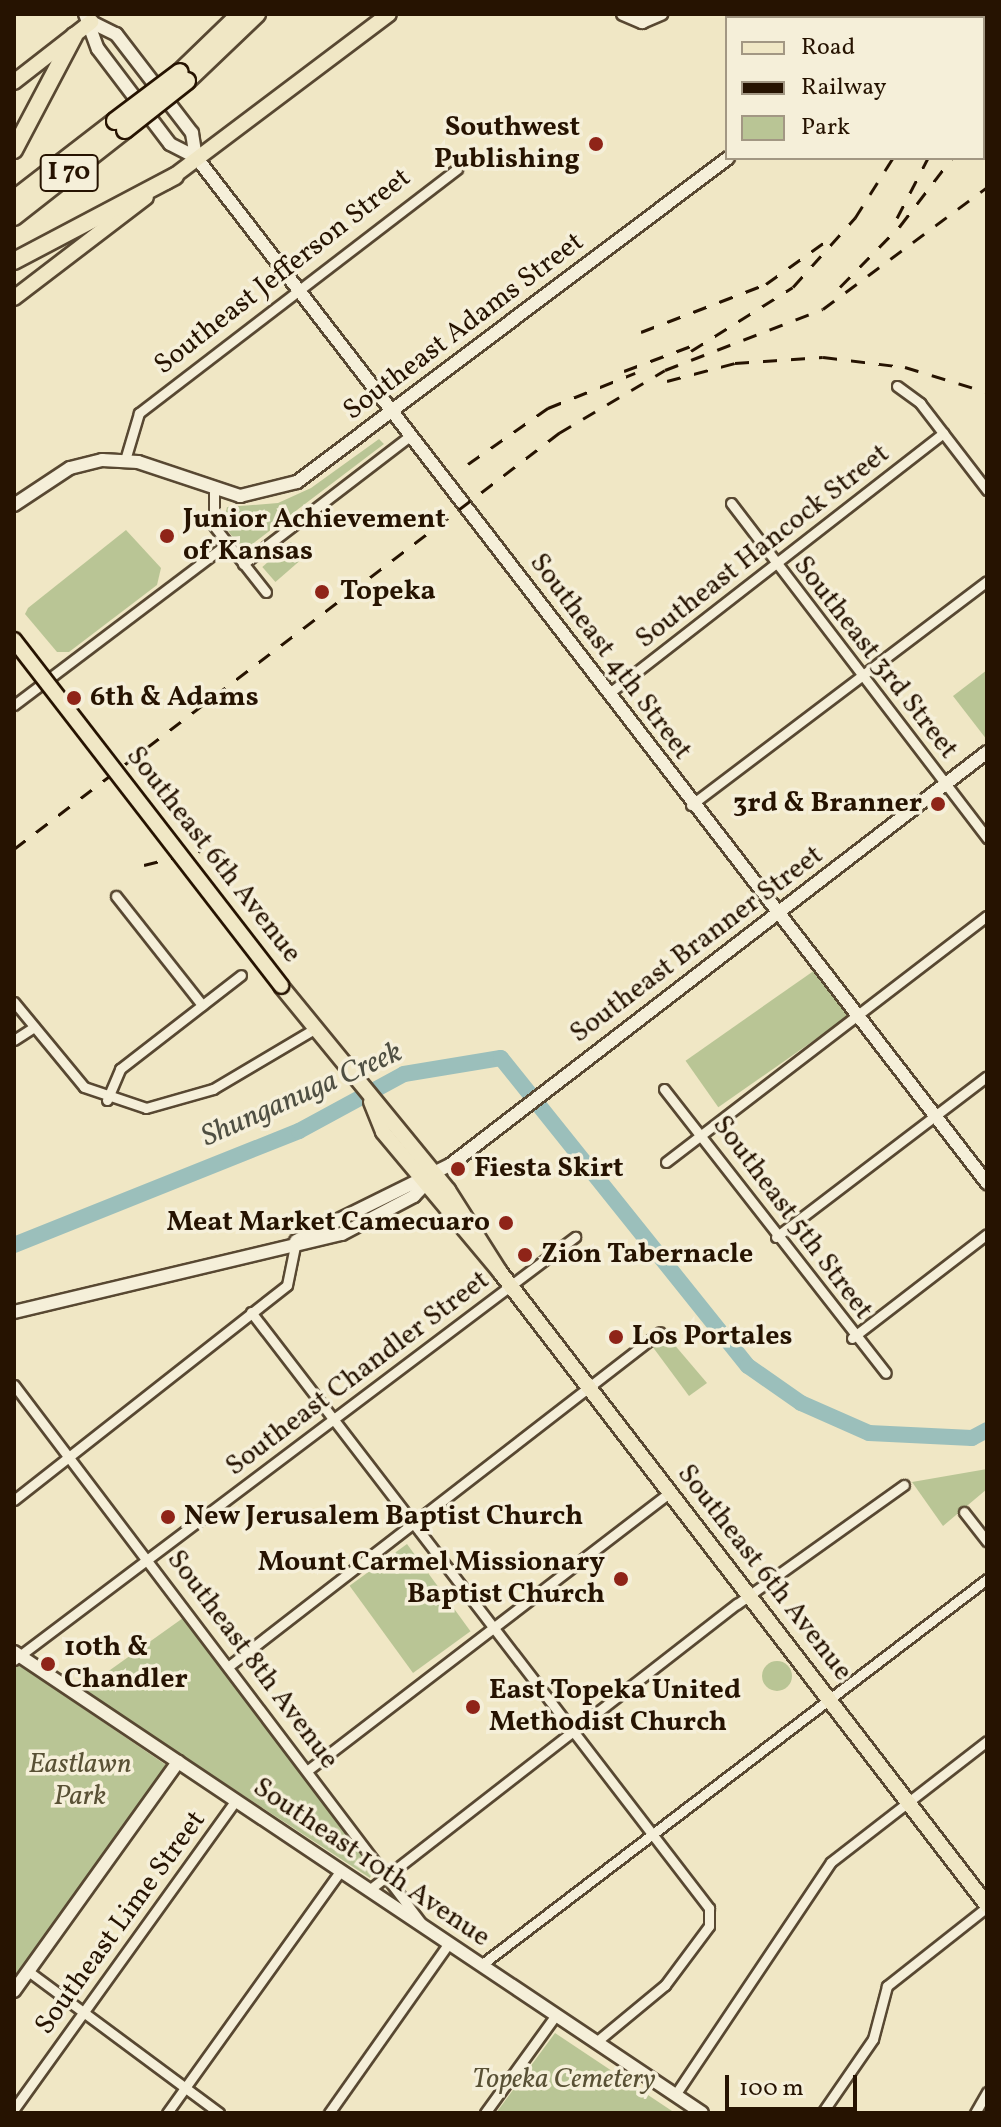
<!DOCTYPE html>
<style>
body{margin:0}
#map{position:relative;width:1001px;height:2127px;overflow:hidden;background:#f0e7c5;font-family:Vollkorn,serif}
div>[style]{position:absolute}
.green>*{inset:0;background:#b9c595;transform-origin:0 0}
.round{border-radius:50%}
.river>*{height:16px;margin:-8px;padding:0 8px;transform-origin:8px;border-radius:8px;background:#9bbfbb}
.roads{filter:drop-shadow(2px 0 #584832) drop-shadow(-2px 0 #584832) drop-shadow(0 2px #584832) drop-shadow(0 -2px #584832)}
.street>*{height:9px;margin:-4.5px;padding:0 4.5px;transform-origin:4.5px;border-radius:4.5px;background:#f5efd9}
.secondary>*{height:12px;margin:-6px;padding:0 6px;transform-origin:6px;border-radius:6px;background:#f5efd9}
.primary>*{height:14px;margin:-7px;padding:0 7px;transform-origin:7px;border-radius:7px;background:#f0e7c5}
.highway>*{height:16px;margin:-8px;padding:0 8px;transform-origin:8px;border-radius:8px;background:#f0e7c5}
.rail>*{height:3px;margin-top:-1.5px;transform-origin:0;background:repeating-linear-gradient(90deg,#261301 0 14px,transparent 0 28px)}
.bridges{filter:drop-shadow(2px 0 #261301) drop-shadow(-2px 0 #261301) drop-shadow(0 2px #261301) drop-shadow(0 -2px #261301)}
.primary-bridge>*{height:14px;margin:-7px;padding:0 7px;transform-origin:7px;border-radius:7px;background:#f0e7c5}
.highway-bridge>*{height:16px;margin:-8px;padding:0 8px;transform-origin:8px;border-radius:8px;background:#f0e7c5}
.dots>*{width:22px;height:22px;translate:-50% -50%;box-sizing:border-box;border:4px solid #f5efd9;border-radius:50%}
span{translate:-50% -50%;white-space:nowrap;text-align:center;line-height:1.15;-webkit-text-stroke:7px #f5efd9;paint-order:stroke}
.shield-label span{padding:2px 6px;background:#f5efd9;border:2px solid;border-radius:6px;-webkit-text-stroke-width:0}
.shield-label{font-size:26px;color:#261301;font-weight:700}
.poi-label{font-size:28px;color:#261301;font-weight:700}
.right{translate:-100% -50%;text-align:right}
.left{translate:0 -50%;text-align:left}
.street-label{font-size:28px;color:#261301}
.park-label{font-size:28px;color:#595135;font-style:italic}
.water-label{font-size:30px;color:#4f4f42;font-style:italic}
.frame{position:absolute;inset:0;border:16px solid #261301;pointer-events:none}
.legend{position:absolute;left:725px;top:16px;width:260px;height:144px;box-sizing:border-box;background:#f5efd9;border:2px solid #a29783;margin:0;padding:10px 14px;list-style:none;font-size:24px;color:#261301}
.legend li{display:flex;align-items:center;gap:16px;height:40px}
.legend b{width:40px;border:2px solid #a29783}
.scale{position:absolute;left:725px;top:2075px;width:132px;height:36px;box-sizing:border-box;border:4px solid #261301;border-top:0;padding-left:10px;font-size:24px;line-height:28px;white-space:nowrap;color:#261301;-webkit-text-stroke:6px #f5efd9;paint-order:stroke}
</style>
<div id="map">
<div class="green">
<div style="clip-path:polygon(379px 439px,384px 444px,243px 551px,223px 524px,227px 507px,278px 503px,311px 488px)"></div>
<div style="clip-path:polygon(126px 530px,161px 568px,157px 585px,69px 652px,57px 652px,25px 614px,28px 608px)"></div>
<div style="left:291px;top:542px;width:20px;height:38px;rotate:49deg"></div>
<div style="clip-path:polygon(987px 670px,987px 740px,953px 696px)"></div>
<div style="left:815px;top:970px;width:57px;height:158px;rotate:55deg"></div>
<div style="clip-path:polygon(667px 1336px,707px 1383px,689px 1396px,652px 1346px)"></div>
<div style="clip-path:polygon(987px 1469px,987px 1489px,943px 1526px,912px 1482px)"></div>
<div style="left:407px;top:1544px;width:108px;height:71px;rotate:54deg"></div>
<div style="clip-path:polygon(183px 1618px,374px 1867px,370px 1878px,82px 1690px)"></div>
<div class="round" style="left:762px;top:1661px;width:30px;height:30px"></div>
<div style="clip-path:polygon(18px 1664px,169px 1767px,14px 1981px,14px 1667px)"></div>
<div style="clip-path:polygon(555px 2033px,675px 2113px,496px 2113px)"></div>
</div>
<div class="river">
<div style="left:14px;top:1245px;width:307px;rotate:-21.8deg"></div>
<div style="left:299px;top:1131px;width:119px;rotate:-28.5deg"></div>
<div style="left:404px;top:1074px;width:98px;rotate:-9.4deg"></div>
<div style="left:501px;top:1058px;width:395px;rotate:51.3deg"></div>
<div style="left:748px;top:1366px;width:65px;rotate:34.9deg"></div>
<div style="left:801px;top:1403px;width:74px;rotate:23.8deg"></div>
<div style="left:869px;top:1433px;width:103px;rotate:2.8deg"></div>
<div style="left:972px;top:1438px;width:17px;rotate:-28deg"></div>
</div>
<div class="roads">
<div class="street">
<div style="left:897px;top:386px;width:29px;rotate:36deg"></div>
<div style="left:920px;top:403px;width:110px;rotate:52.4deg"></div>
<div style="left:125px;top:460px;width:49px;rotate:-73.4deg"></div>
<div style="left:139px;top:413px;width:401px;rotate:-37.5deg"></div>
<div style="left:214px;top:492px;width:34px;rotate:90deg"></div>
<div style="left:214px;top:526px;width:84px;rotate:51.8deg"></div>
<div style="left:731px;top:503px;width:422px;rotate:52.6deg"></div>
<div style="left:243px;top:564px;width:210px;rotate:-37.5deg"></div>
<div style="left:608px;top:694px;width:425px;rotate:-37.9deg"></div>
<div style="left:14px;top:705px;width:267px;rotate:-37.1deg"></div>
<div style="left:691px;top:805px;width:371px;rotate:-37.1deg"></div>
<div style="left:116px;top:896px;width:139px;rotate:51.7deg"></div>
<div style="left:14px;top:1002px;width:110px;rotate:50.5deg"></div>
<div style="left:84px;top:1087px;width:65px;rotate:18.7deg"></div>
<div style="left:146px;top:1108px;width:70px;rotate:-15.8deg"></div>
<div style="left:213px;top:1089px;width:117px;rotate:-30.7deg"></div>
<div style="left:14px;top:1040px;width:24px;rotate:-33deg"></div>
<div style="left:664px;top:1089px;width:360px;rotate:52deg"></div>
<div style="left:107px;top:1100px;width:34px;rotate:-67deg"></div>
<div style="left:120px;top:1069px;width:153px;rotate:-37.8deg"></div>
<div style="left:666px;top:1162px;width:404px;rotate:-37.5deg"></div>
<div style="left:776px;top:1237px;width:265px;rotate:-37.3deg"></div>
<div style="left:251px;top:1312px;width:752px;rotate:52.46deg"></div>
<div style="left:709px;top:1908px;width:18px;rotate:90deg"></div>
<div style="left:709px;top:1926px;width:74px;rotate:126.7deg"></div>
<div style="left:665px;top:1985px;width:89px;rotate:140.4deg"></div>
<div style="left:852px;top:1338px;width:170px;rotate:-37.6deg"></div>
<div style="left:14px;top:1385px;width:676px;rotate:52.88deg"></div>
<div style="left:14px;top:1500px;width:347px;rotate:-38.2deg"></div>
<div style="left:287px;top:1285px;width:45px;rotate:-78.4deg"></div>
<div style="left:964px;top:1512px;width:37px;rotate:52deg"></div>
<div style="left:14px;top:1660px;width:703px;rotate:-37.02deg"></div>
<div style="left:229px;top:1666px;width:545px;rotate:-37.77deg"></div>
<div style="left:308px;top:1770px;width:456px;rotate:-37.5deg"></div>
<div style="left:369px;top:1890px;width:466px;rotate:-37.9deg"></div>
<div style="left:737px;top:1604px;width:205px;rotate:-35.5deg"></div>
<div style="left:481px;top:1965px;width:636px;rotate:-37.34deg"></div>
<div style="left:28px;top:1971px;width:238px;rotate:36.6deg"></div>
<div style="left:675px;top:2095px;width:280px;rotate:-56.2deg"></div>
<div style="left:831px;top:1862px;width:197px;rotate:-37.8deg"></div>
<div style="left:14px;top:2109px;width:379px;rotate:-54.3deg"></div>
<div style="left:167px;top:2113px;width:297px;rotate:-54.4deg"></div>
<div style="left:329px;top:2113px;width:208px;rotate:-54.8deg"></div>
<div style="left:485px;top:2113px;width:121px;rotate:-54.1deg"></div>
<div style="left:822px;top:2113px;width:90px;rotate:-55.4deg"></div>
<div style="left:873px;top:2039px;width:55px;rotate:-75.2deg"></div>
<div style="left:887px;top:1986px;width:127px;rotate:-38.3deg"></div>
<div style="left:975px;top:2113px;width:24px;rotate:-60deg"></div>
</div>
<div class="secondary">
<div style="left:85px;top:14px;width:37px;rotate:70deg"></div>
<div style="left:98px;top:49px;width:119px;rotate:52.8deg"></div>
<div style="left:170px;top:144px;width:29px;rotate:27deg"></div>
<div style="left:196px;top:157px;width:1296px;rotate:52.37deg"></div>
<div style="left:623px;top:14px;width:21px;rotate:23deg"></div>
<div style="left:642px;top:22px;width:21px;rotate:-23deg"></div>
<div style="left:887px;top:14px;width:5px;rotate:53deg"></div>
<div style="left:905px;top:18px;width:5px;rotate:-53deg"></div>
<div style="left:91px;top:22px;width:28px;rotate:26deg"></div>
<div style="left:116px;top:34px;width:125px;rotate:52.5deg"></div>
<div style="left:192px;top:133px;width:24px;rotate:81deg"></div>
<div style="left:14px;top:505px;width:67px;rotate:-33.5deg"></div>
<div style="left:70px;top:468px;width:33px;rotate:-14deg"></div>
<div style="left:102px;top:460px;width:36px;rotate:3deg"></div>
<div style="left:138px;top:462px;width:108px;rotate:18.4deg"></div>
<div style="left:240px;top:496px;width:59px;rotate:-13.8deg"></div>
<div style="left:297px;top:482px;width:539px;rotate:-36.93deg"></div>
<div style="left:296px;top:1241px;width:172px;rotate:-26.3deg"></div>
<div style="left:450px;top:1165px;width:677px;rotate:-37.56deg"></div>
<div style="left:14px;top:1312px;width:337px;rotate:-13.4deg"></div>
<div style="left:342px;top:1234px;width:81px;rotate:-27.8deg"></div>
<div style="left:414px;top:1196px;width:23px;rotate:-47deg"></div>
<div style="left:14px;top:1652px;width:828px;rotate:33.82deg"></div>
<div style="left:14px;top:1991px;width:282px;rotate:-54.4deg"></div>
</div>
<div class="primary">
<div style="left:14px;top:82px;width:98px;rotate:-37.9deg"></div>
<div style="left:166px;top:182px;width:279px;rotate:-37deg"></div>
<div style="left:14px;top:298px;width:166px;rotate:-37.4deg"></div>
<div style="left:281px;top:986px;width:264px;rotate:50.7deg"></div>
<div style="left:448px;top:1190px;width:97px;rotate:57.6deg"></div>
<div style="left:371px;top:1102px;width:32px;rotate:68deg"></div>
<div style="left:383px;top:1132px;width:182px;rotate:50.1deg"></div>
<div style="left:500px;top:1272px;width:799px;rotate:52.43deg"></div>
</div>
<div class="highway">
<div style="left:180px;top:72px;width:83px;rotate:-44deg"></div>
<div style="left:187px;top:81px;width:97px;rotate:-43.7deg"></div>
<div style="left:14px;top:150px;width:129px;rotate:-62.2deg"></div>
<div style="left:14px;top:199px;width:128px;rotate:-37.7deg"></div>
<div style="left:14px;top:217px;width:141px;rotate:-38.1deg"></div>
<div style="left:14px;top:261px;width:182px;rotate:-27.8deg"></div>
</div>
</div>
<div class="rail">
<div style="left:904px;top:14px;width:4px;rotate:63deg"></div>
<div style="left:949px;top:18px;width:4px;rotate:-63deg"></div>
<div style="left:968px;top:18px;width:5px;rotate:-53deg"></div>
<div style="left:983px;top:126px;width:6px;rotate:-51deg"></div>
<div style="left:897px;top:218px;width:68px;rotate:-62.7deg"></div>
<div style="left:840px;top:287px;width:86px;rotate:-45.5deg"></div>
<div style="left:900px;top:226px;width:86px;rotate:-52.6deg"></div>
<div style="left:641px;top:332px;width:134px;rotate:-21deg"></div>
<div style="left:766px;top:284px;width:74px;rotate:-35.6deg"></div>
<div style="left:691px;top:351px;width:120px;rotate:-32.1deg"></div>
<div style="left:793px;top:287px;width:93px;rotate:-48.1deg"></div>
<div style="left:855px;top:218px;width:71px;rotate:-57.7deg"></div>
<div style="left:624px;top:371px;width:80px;rotate:-20.5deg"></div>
<div style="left:667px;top:381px;width:70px;rotate:-14.8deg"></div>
<div style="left:735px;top:363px;width:88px;rotate:-3.9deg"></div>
<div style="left:823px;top:357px;width:83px;rotate:7deg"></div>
<div style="left:905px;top:367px;width:86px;rotate:17deg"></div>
<div style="left:468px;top:464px;width:98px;rotate:-35deg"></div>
<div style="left:548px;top:408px;width:94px;rotate:-21.9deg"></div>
<div style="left:14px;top:849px;width:686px;rotate:-37.35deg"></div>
<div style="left:559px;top:433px;width:123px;rotate:-30.7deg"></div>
<div style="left:665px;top:370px;width:169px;rotate:-21.1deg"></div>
<div style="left:823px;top:309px;width:204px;rotate:-36.6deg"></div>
<div style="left:144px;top:865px;width:58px;rotate:-14deg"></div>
</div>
<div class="bridges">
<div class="primary-bridge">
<div style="left:14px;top:640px;width:437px;rotate:52.3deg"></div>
</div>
<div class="highway-bridge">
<div style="left:115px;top:121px;width:81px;rotate:-37deg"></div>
<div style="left:125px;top:130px;width:79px;rotate:-38.3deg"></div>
</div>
</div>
<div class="dots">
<div style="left:596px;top:144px;background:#8f2418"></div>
<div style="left:167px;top:536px;background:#8f2418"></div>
<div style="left:322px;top:592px;background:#8f2418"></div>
<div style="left:74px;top:698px;background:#8f2418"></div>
<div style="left:938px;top:804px;background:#8f2418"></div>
<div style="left:458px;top:1169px;background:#8f2418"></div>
<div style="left:506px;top:1223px;background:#8f2418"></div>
<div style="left:525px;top:1255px;background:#8f2418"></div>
<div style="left:616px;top:1337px;background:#8f2418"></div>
<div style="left:168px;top:1517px;background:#8f2418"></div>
<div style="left:621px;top:1579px;background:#8f2418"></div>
<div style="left:48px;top:1664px;background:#8f2418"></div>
<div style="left:473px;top:1707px;background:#8f2418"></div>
</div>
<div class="shield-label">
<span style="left:69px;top:173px">I 70</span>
</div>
<div class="poi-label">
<span class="right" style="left:580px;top:144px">Southwest<br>Publishing</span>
<span class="left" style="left:183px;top:536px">Junior Achievement<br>of Kansas</span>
<span class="left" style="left:340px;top:592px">Topeka</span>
<span class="left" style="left:90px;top:698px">6th &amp; Adams</span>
<span class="right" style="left:922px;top:804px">3rd &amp; Branner</span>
<span class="left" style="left:474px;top:1169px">Fiesta Skirt</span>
<span class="right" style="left:490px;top:1223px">Meat Market Camecuaro</span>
<span class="left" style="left:541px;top:1255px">Zion Tabernacle</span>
<span class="left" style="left:632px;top:1337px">Los Portales</span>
<span class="left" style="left:184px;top:1517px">New Jerusalem Baptist Church</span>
<span class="right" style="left:605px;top:1579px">Mount Carmel Missionary<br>Baptist Church</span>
<span class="left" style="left:64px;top:1664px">10th &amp;<br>Chandler</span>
<span class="left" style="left:489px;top:1707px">East Topeka United<br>Methodist Church</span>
</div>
<div class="street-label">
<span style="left:283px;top:272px;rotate:-38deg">Southeast Jefferson Street</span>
<span style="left:464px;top:327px;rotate:-37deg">Southeast Adams Street</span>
<span style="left:763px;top:547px;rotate:-38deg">Southeast Hancock Street</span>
<span style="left:610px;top:657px;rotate:53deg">Southeast 4th Street</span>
<span style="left:875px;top:658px;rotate:52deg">Southeast 3rd Street</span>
<span style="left:213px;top:855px;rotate:52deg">Southeast 6th Avenue</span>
<span style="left:697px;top:945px;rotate:-37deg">Southeast Branner Street</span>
<span style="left:792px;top:1218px;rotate:53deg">Southeast 5th Street</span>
<span style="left:358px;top:1374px;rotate:-37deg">Southeast Chandler Street</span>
<span style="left:764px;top:1573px;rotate:52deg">Southeast 6th Avenue</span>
<span style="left:252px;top:1660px;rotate:53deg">Southeast 8th Avenue</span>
<span style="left:371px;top:1863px;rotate:34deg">Southeast 10th Avenue</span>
<span style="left:121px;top:1923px;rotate:-54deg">Southeast Lime Street</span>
</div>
<div class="park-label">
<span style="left:80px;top:1781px">Eastlawn<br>Park</span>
<span style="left:564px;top:2080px">Topeka Cemetery</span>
</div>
<div class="water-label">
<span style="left:302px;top:1095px;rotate:-24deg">Shunganuga Creek</span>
</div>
<div class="frame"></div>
<ul class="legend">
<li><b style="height:10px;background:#f0e7c5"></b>Road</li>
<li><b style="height:10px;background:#261301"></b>Railway</li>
<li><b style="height:22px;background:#b9c595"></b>Park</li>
</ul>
<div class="scale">100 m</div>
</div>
